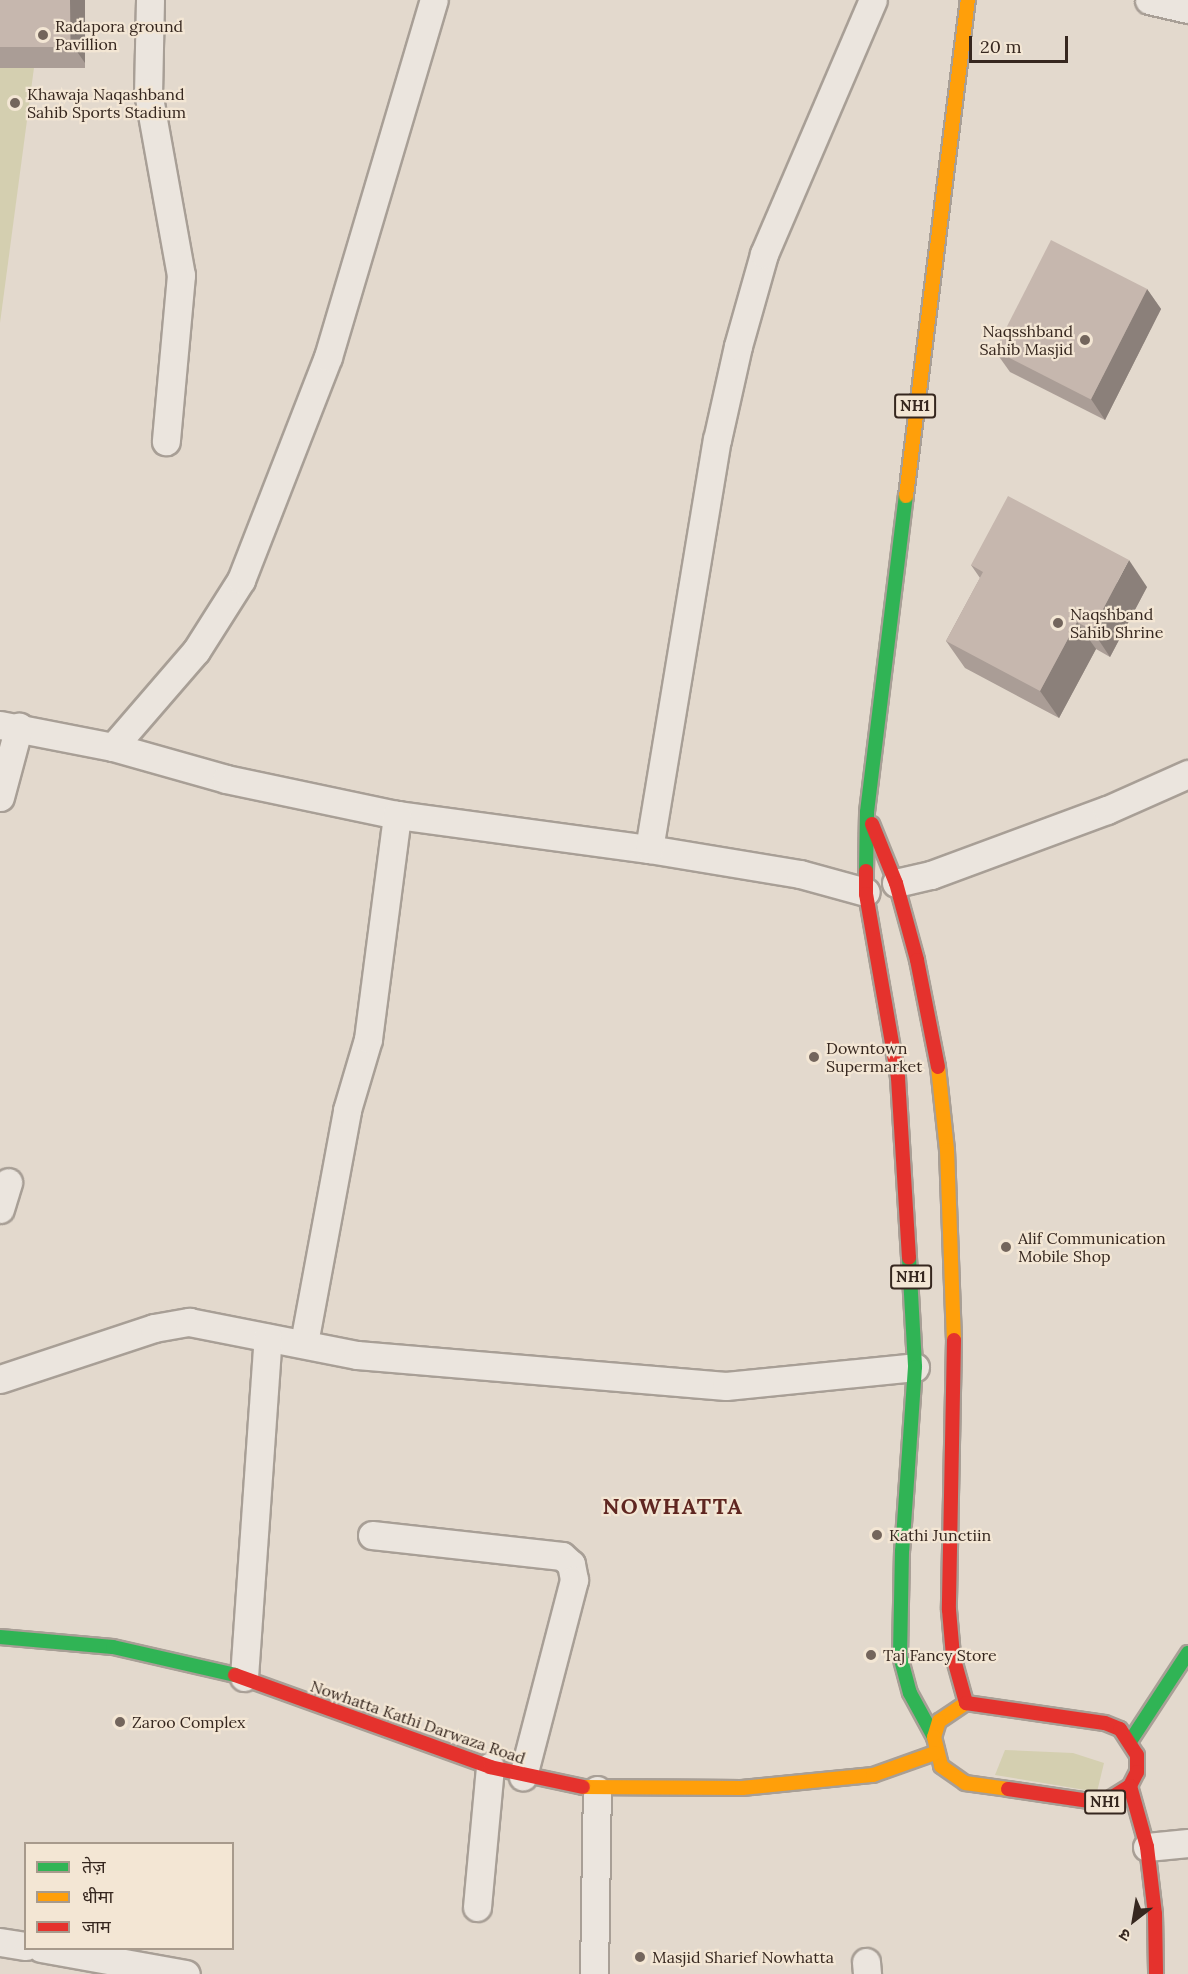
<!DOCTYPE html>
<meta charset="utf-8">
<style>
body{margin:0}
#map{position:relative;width:1188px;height:1974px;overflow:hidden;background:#e3d9cd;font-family:Lora,"Noto Sans Devanagari",serif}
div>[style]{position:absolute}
.green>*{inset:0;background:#d4cfb0}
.roads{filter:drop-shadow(2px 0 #a89f96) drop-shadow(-2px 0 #a89f96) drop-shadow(0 2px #a89f96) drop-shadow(0 -2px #a89f96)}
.street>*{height:27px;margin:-13.5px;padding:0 13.5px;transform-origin:13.5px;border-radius:13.5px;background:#ebe5de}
.fast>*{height:14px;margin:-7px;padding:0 7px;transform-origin:7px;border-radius:7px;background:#30b455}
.slow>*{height:14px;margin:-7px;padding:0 7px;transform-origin:7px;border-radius:7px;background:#ff9f0a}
.jam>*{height:14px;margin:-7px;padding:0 7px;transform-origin:7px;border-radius:7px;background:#e5322d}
.wall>*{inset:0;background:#aa9d96;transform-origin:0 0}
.shaded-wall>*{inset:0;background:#8b807a}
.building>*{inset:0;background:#c6b7ae;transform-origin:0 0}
.dots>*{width:16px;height:16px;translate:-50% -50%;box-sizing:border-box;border:3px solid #f3e6d4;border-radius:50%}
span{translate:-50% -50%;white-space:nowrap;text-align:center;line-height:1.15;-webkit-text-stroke:4.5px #f3e6d4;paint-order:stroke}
.shield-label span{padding:2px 4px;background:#f3e6d4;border:2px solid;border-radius:4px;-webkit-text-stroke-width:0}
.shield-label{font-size:15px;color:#36271f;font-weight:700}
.poi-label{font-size:16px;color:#36271f}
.left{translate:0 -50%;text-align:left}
.right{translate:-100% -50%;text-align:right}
.street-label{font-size:16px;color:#36271f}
.district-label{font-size:22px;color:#5f2621;font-weight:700;letter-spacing:1.5px}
.legend{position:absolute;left:24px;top:1842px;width:210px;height:108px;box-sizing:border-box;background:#f3e6d4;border:2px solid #a79a8c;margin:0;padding:8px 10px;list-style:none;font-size:18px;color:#36271f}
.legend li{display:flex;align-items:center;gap:12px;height:30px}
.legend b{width:30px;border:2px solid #a79a8c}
.north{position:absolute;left:1104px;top:1890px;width:60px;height:60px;-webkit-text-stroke:4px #f3e6d4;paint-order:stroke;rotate:211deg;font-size:16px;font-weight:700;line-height:24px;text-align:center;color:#36271f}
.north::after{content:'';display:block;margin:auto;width:21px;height:27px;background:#36271f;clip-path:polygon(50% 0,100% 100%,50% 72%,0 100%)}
.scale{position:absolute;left:969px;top:36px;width:99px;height:27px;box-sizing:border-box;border:3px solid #36271f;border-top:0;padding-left:8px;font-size:18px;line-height:21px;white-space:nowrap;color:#36271f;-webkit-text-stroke:4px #f3e6d4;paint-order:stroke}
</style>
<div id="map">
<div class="green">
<div style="clip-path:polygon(0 0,43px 0,0 323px)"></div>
<div style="clip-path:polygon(1005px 1750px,1073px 1753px,1104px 1763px,1097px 1792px,995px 1775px)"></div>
</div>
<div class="roads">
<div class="street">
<div style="left:150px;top:0;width:92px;rotate:91.2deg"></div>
<div style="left:148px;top:92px;width:186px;rotate:79.8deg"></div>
<div style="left:181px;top:275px;width:167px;rotate:95.2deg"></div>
<div style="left:1149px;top:0;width:40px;rotate:13deg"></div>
<div style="left:0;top:725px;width:115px;rotate:11deg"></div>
<div style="left:113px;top:747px;width:117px;rotate:15.8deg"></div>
<div style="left:226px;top:779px;width:175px;rotate:11.9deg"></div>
<div style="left:397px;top:815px;width:254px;rotate:7.7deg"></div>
<div style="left:649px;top:849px;width:153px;rotate:9.4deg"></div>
<div style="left:800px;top:874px;width:68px;rotate:15.3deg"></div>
<div style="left:113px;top:747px;width:127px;rotate:-49.2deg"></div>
<div style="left:196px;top:651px;width:84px;rotate:-57.6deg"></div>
<div style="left:241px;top:580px;width:239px;rotate:-68.7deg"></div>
<div style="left:328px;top:357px;width:372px;rotate:-73.5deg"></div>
<div style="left:0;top:797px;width:73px;rotate:-75deg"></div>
<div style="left:649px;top:849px;width:415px;rotate:-80.6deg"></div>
<div style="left:717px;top:440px;width:96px;rotate:-77.4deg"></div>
<div style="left:738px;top:346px;width:96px;rotate:-74.2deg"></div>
<div style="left:764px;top:254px;width:276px;rotate:-66.8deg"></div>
<div style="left:896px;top:883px;width:36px;rotate:-13deg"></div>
<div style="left:931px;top:875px;width:188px;rotate:-20.3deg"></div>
<div style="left:1107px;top:810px;width:89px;rotate:-24deg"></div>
<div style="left:0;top:1209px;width:28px;rotate:-73deg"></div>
<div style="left:304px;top:1343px;width:237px;rotate:-79.5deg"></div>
<div style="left:347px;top:1110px;width:74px;rotate:-73.5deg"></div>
<div style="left:368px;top:1039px;width:226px;rotate:-82.6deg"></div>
<div style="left:0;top:1379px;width:162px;rotate:-18.3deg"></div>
<div style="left:154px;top:1328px;width:36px;rotate:-10deg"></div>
<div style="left:189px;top:1322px;width:171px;rotate:11.1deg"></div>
<div style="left:357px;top:1355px;width:370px;rotate:4.8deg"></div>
<div style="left:726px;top:1386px;width:190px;rotate:-5.7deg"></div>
<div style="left:372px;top:1535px;width:191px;rotate:6.3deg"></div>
<div style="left:562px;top:1556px;width:12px;rotate:42deg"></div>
<div style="left:571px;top:1564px;width:16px;rotate:79deg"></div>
<div style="left:574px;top:1580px;width:203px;rotate:104.6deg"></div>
<div style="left:244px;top:1677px;width:340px;rotate:-86deg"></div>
<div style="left:1147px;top:1847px;width:41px;rotate:-5.6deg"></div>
<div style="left:477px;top:1907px;width:141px;rotate:-84.7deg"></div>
<div style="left:0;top:1942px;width:26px;rotate:9deg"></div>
<div style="left:41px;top:1948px;width:147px;rotate:10.2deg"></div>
<div style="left:866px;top:1962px;width:12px;rotate:85deg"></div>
<div style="left:594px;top:1974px;width:184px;rotate:-89.1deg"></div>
</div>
<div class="fast">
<div style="left:866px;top:871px;width:59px;rotate:-89deg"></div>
<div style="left:867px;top:812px;width:318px;rotate:-83deg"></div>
<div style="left:909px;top:1258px;width:109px;rotate:86.8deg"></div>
<div style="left:915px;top:1367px;width:184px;rotate:94deg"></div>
<div style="left:902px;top:1551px;width:105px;rotate:91.1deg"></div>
<div style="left:900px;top:1656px;width:38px;rotate:75deg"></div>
<div style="left:910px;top:1693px;width:50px;rotate:61.4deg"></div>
<div style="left:0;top:1637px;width:113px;rotate:5.1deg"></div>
<div style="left:113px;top:1647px;width:125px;rotate:12.9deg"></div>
<div style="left:1131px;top:1740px;width:104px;rotate:-56.8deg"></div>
</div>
<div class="slow">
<div style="left:906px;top:496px;width:500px;rotate:-82.9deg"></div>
<div style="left:938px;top:1067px;width:83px;rotate:83.8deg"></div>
<div style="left:947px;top:1150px;width:190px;rotate:87.9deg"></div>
<div style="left:966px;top:1703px;width:32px;rotate:146deg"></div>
<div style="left:939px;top:1721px;width:17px;rotate:107deg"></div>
<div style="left:934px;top:1737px;width:30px;rotate:76deg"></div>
<div style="left:941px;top:1766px;width:29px;rotate:35deg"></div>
<div style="left:965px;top:1783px;width:43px;rotate:7.9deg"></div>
<div style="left:583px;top:1787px;width:159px;rotate:0.4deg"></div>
<div style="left:742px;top:1788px;width:132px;rotate:-5.7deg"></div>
<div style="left:873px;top:1775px;width:66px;rotate:-19.5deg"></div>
</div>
<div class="jam">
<div style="left:872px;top:824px;width:64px;rotate:67.9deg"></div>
<div style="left:896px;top:883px;width:80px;rotate:74.7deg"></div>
<div style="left:917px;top:960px;width:109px;rotate:78.9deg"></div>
<div style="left:866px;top:871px;width:23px;rotate:90deg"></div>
<div style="left:866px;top:894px;width:187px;rotate:80.1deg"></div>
<div style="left:898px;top:1078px;width:180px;rotate:86.5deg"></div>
<div style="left:954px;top:1340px;width:270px;rotate:91.1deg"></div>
<div style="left:949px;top:1610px;width:46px;rotate:85deg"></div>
<div style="left:953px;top:1656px;width:49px;rotate:74.5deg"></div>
<div style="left:235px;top:1675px;width:271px;rotate:19.8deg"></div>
<div style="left:490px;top:1767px;width:95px;rotate:12.1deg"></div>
<div style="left:966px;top:1703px;width:140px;rotate:8.2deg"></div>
<div style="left:1105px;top:1723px;width:16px;rotate:22deg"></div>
<div style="left:1120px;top:1729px;width:31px;rotate:57deg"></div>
<div style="left:1137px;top:1755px;width:17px;rotate:90deg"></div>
<div style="left:1137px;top:1772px;width:16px;rotate:117deg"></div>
<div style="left:1130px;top:1786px;width:32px;rotate:148deg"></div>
<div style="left:1103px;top:1803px;width:96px;rotate:-171.6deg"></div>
<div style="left:1130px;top:1786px;width:63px;rotate:74.4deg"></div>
<div style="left:1147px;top:1847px;width:67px;rotate:83.2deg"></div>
<div style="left:1155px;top:1914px;width:60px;rotate:89deg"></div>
</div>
</div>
<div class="wall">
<div style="left:0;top:0;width:85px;height:68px"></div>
<div style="clip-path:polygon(1147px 289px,1161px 309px,1105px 420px,1010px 372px,995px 351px)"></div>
<div style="clip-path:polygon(971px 565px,1147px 587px,1110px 657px,1096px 649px,1059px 718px,965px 668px,946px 641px,980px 578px)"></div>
</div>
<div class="shaded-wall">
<div style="clip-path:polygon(70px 0,85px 0,85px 63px,71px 43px)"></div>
<div style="clip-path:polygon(1147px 289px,1161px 309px,1105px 420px,1091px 399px)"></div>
<div style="clip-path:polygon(1129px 560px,1147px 587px,1110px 657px,1092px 630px)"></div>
<div style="clip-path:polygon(1077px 622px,1096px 649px,1059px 718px,1040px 691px)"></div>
</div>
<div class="building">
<div style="left:0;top:0;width:70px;height:47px"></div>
<div style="left:1051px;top:240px;width:108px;height:124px;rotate:27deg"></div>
<div style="clip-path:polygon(1008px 496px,1129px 560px,1092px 630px,1077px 622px,1040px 691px,946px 641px,983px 572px,971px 565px)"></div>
</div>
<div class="dots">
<div style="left:43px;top:35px;background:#73655c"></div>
<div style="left:15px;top:103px;background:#73655c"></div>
<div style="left:1085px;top:340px;background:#73655c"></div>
<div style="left:1058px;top:623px;background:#73655c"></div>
<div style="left:814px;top:1057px;background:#73655c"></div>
<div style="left:1006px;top:1247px;background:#73655c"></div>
<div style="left:877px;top:1535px;background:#73655c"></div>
<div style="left:871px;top:1655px;background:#73655c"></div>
<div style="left:120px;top:1722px;background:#73655c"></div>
<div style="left:640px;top:1957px;background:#73655c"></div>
</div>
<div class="shield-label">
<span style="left:915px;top:406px">NH1</span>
<span style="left:911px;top:1277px">NH1</span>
<span style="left:1105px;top:1802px">NH1</span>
</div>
<div class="poi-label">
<span class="left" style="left:55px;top:35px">Radapora ground<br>Pavillion</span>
<span class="left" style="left:27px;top:103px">Khawaja Naqashband<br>Sahib Sports Stadium</span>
<span class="right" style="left:1073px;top:340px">Naqsshband<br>Sahib Masjid</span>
<span class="left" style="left:1070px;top:623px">Naqshband<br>Sahib Shrine</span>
<span class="left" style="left:826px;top:1057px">Downtown<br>Supermarket</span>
<span class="left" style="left:1018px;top:1247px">Alif Communication<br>Mobile Shop</span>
<span class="left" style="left:889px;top:1535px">Kathi Junctiin</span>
<span class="left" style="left:883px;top:1655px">Taj Fancy Store</span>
<span class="left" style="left:132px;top:1722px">Zaroo Complex</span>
<span class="left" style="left:652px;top:1957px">Masjid Sharief Nowhatta</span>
</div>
<div class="street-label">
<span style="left:418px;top:1722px;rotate:19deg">Nowhatta Kathi Darwaza Road</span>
</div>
<div class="district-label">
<span style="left:673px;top:1507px">NOWHATTA</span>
</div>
<ul class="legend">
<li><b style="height:8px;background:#30b455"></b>तेज़</li>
<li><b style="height:8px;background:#ff9f0a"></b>धीमा</li>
<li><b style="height:8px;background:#e5322d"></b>जाम</li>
</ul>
<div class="north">उ</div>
<div class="scale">20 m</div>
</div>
